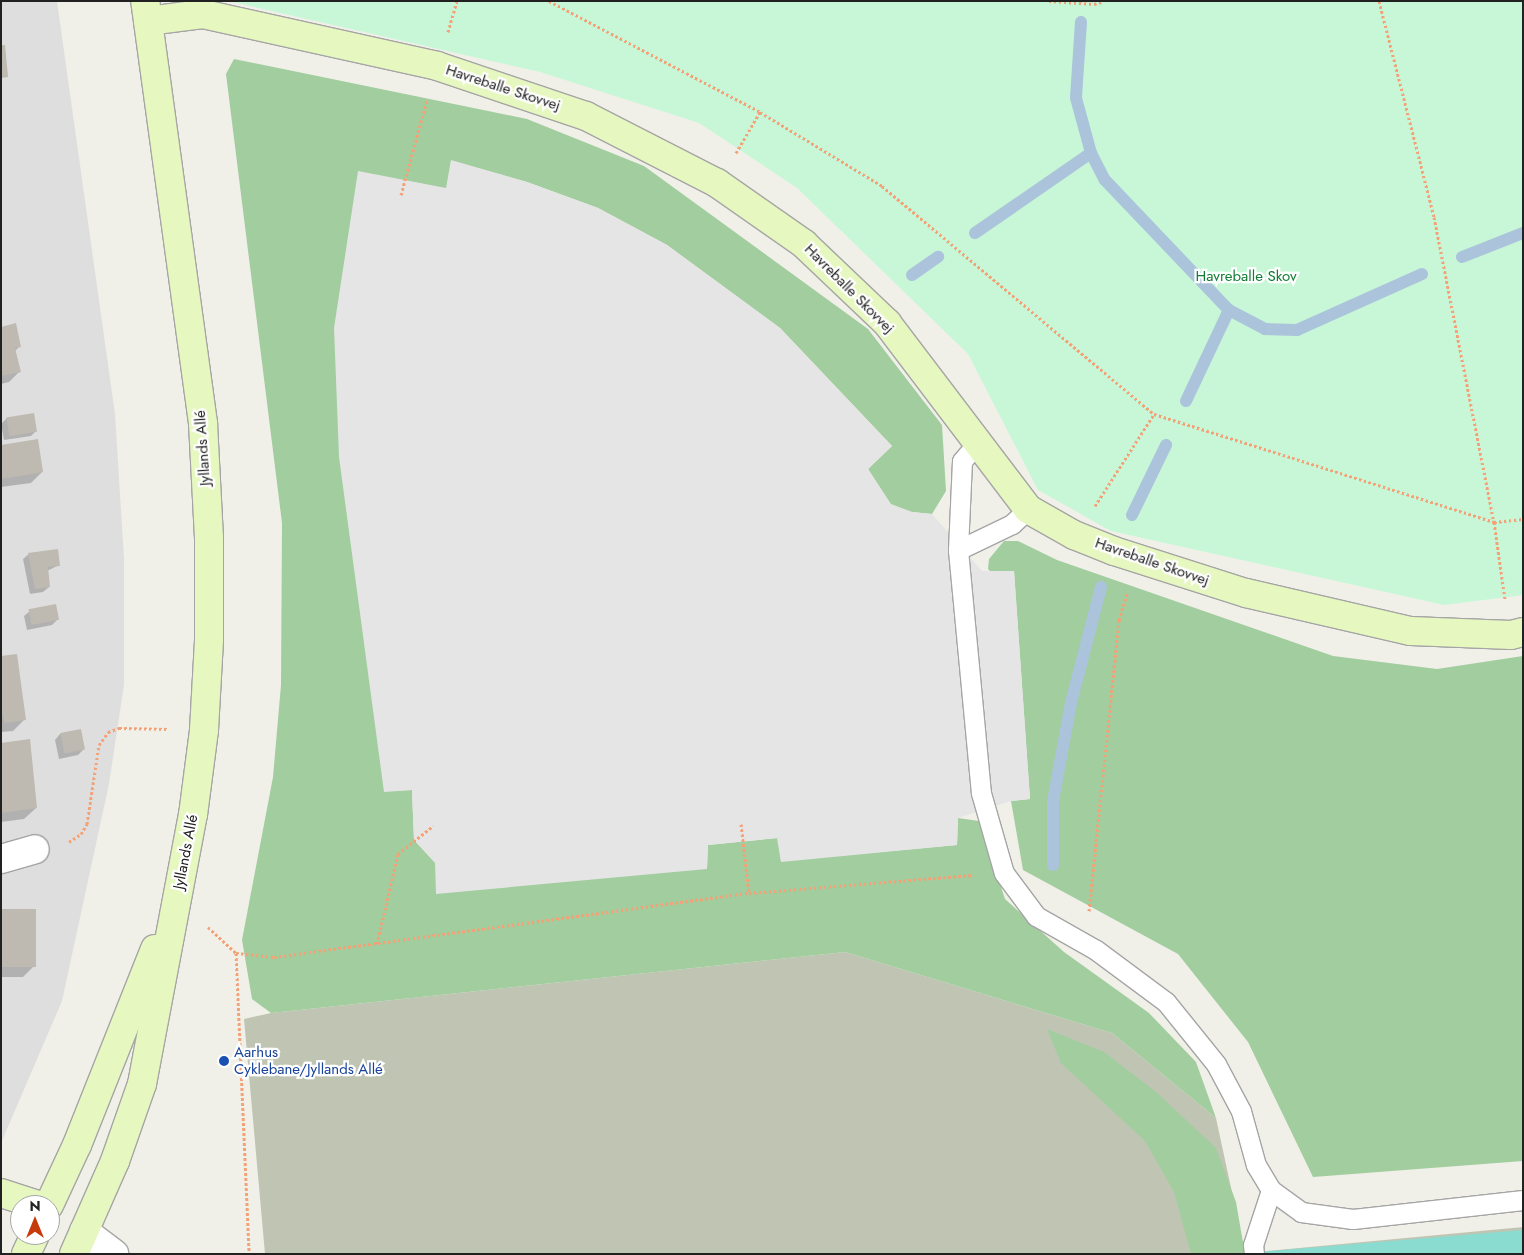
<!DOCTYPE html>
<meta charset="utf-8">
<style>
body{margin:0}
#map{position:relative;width:1524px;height:1255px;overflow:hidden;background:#f0f0e8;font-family:Jost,sans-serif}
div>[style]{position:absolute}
.residential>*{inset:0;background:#dfdede}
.construction>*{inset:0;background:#c0c5b3}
.forest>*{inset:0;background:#a1cd9f}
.park>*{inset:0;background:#c8f7d8}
.pitch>*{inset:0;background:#8adbd0}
.parking>*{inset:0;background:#e5e5e5}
.shadow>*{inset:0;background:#0003}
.stream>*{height:12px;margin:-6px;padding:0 6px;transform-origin:6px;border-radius:6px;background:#abc4db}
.building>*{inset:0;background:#beb9b1;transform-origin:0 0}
.path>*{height:3px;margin-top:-1.5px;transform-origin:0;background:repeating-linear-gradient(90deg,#f3a277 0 2.5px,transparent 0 5px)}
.roads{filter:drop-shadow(1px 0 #a5a5a5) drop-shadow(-1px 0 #a5a5a5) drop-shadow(0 1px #a5a5a5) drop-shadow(0 -1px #a5a5a5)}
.lane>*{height:19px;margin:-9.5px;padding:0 9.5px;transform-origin:9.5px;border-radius:9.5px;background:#fff}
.street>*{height:28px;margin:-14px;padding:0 14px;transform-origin:14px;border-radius:14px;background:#fff}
.secondary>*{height:28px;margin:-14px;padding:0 14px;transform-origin:14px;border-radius:14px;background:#e6f7c0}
.dots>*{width:14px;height:14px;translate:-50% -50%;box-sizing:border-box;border:2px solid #fff;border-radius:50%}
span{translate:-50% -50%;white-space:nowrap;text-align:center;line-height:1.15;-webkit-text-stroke:4.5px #fff;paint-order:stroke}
.street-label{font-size:15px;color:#212121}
.park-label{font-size:15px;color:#127b35}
.transit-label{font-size:15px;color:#164399}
.left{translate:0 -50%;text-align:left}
.frame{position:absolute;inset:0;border:2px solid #212121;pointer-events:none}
.north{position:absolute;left:10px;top:1195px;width:50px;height:50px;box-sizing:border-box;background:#fff;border:1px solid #a6a6a6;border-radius:50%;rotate:0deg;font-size:14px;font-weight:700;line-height:20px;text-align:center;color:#212121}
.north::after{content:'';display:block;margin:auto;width:18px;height:22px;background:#c63a0b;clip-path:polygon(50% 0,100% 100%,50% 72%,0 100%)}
</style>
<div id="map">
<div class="residential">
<div style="clip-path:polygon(1px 1px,57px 1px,115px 414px,124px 559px,124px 685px,109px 784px,62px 1001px,1px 1143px)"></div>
</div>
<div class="construction">
<div style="clip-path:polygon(845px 952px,1112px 1033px,1216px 1118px,1245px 1253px,1523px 1227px,1523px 1254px,265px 1254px,244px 1019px,271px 1013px)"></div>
</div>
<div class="forest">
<div style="clip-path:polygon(234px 59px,527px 119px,644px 166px,868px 329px,942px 425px,946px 491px,932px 514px,912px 512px,891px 505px,868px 469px,892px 446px,780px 328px,667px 245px,598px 208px,527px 182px,451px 161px,384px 791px,412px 790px,414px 840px,436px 863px,707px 868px,708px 845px,778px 838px,781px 861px,957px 845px,958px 818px,979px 821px,1005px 899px,1064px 952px,1149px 1013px,1196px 1062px,1216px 1118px,1112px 1033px,845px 952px,271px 1013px,252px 999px,242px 940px,273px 777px,281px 685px,282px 523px,226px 74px)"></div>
<div style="clip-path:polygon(1004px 541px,1018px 541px,1057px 560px,1333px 656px,1437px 669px,1523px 656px,1523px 1161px,1313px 1177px,1248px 1042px,1178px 954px,1023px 870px,1011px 801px,1030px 799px,1014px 571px,990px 571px,988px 569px,989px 559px)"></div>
<div style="clip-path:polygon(1047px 1029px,1104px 1052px,1156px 1092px,1216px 1148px,1236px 1202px,1245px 1254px,1191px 1254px,1174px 1192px,1145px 1141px,1061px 1063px)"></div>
</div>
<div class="park">
<div style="clip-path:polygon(228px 1px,1523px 1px,1523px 595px,1444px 605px,1111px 531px,1038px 490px,968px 354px,797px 188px,699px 123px,540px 72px)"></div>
</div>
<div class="pitch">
<div style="clip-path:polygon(1523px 1230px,1523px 1254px,1245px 1254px,1245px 1253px)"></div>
</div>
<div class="parking">
<div style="clip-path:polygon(451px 160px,527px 182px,598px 208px,667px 245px,780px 328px,892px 446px,868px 469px,891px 504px,912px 512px,932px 514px,982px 571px,1014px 571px,1030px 799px,1011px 801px,958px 818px,957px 845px,781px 862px,777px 838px,708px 845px,707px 869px,436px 894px,435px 863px,414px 840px,412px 790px,384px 792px,339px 457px,334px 328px,358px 171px,446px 188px)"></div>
</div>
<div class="shadow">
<div style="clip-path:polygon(1px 328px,20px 346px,15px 351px,20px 371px,9px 382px,1px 384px)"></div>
<div style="clip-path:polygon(7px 418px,36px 431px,31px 436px,4px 440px,1px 424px)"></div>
<div style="clip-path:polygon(1px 447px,42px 472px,31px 483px,1px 487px)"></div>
<div style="clip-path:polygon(29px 554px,59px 565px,47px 571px,49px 587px,43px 592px,30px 594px,23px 559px)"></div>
<div style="clip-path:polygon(30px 611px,57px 620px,52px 625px,27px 630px,24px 616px)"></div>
<div style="clip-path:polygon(1px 657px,24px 720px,13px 731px,1px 732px)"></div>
<div style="clip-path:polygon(80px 730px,84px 749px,78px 755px,59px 759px,55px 740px,60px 734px)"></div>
<div style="clip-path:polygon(1px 744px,36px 808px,24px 819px,1px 822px)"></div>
<div style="clip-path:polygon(1px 911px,34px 966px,23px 977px,1px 977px)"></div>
</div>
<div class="stream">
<div style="left:1081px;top:22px;width:76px;rotate:93.8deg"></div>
<div style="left:1076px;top:98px;width:57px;rotate:74.7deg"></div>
<div style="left:1091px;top:153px;width:30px;rotate:63deg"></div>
<div style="left:1105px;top:180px;width:180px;rotate:46.4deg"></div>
<div style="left:1229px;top:310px;width:41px;rotate:27.8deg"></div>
<div style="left:1265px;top:329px;width:32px;rotate:2deg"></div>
<div style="left:1297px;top:330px;width:137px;rotate:-24.1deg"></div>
<div style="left:975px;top:233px;width:141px;rotate:-34.6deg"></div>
<div style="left:1462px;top:257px;width:66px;rotate:-21.5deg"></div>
<div style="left:912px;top:275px;width:32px;rotate:-35deg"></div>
<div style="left:1186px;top:401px;width:101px;rotate:-64.7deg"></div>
<div style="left:1132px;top:515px;width:78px;rotate:-64.1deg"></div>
<div style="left:1053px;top:865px;width:64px;rotate:-90deg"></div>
<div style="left:1053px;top:801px;width:100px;rotate:-79.6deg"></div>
<div style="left:1071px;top:703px;width:120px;rotate:-75.5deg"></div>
</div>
<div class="building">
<div style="clip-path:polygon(1px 45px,5px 45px,8px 77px,1px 78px)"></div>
<div style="clip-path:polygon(16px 323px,21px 347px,15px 348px,21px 372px,1px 376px,1px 327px)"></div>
<div style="left:34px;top:413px;width:19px;height:28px;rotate:81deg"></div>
<div style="clip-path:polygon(38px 439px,43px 472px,1px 479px,1px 445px)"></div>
<div style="clip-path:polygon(58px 549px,60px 566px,48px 567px,50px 587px,35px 589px,28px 553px)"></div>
<div style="left:56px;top:604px;width:16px;height:28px;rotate:79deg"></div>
<div style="clip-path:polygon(17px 654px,26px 720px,5px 723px,1px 713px,1px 656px)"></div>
<div style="left:81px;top:729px;width:21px;height:21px;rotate:79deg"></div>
<div style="clip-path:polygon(30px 739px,37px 808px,1px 813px,1px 743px)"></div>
<div style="left:36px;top:909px;width:58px;height:35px;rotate:90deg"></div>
</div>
<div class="path">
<div style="left:549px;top:1px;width:238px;rotate:27.7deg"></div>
<div style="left:760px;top:112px;width:143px;rotate:31.2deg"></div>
<div style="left:882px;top:186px;width:355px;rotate:40deg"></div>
<div style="left:1154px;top:414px;width:357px;rotate:17.6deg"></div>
<div style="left:1494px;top:522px;width:29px;rotate:-6deg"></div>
<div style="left:1049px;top:1px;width:45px;rotate:3.8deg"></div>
<div style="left:1094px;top:4px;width:10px;rotate:-17deg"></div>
<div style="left:1379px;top:1px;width:223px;rotate:75.7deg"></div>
<div style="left:1434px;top:217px;width:311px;rotate:78.9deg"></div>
<div style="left:1494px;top:522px;width:78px;rotate:81.9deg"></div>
<div style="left:448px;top:32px;width:32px;rotate:-74deg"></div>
<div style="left:736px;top:153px;width:48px;rotate:-59.7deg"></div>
<div style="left:401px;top:195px;width:98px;rotate:-74.7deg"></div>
<div style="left:1095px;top:506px;width:109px;rotate:-57.3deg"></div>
<div style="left:741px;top:824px;width:69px;rotate:83.4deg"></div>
<div style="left:69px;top:842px;width:14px;rotate:-34deg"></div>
<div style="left:81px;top:834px;width:12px;rotate:-59deg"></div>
<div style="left:87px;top:824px;width:80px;rotate:-81.4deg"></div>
<div style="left:99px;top:745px;width:16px;rotate:-55deg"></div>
<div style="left:108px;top:732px;width:12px;rotate:-20deg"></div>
<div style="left:119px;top:728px;width:50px;rotate:1.1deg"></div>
<div style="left:1089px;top:911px;width:293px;rotate:-84.1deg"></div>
<div style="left:1119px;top:620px;width:28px;rotate:-73deg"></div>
<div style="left:208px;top:927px;width:38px;rotate:43deg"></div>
<div style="left:236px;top:953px;width:38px;rotate:6deg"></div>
<div style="left:274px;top:957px;width:479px;rotate:-7.7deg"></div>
<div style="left:749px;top:893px;width:225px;rotate:-4.6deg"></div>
<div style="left:377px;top:944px;width:92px;rotate:-76.9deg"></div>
<div style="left:398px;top:854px;width:45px;rotate:-38.7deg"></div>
<div style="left:236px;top:953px;width:301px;rotate:87.5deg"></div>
</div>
<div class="roads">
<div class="lane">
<div style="left:978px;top:442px;width:25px;rotate:130deg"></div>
<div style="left:962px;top:461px;width:89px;rotate:92.6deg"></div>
<div style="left:958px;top:550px;width:244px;rotate:84.6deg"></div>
<div style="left:981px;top:793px;width:83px;rotate:74deg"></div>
<div style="left:1004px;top:873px;width:54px;rotate:53.3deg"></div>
<div style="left:1036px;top:916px;width:69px;rotate:29.5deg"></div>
<div style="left:1096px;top:950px;width:87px;rotate:36.6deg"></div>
<div style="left:1166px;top:1002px;width:80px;rotate:51.1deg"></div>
<div style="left:1216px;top:1064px;width:53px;rotate:62deg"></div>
<div style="left:1241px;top:1111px;width:56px;rotate:74.5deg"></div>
<div style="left:1256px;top:1165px;width:29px;rotate:59deg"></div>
<div style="left:1271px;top:1190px;width:37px;rotate:36deg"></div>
<div style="left:1301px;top:1212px;width:52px;rotate:7.7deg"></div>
<div style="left:1353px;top:1219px;width:171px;rotate:-6.4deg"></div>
<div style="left:958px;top:550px;width:60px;rotate:-25.7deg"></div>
<div style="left:1012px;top:524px;width:22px;rotate:-43deg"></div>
<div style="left:1254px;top:1254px;width:9px;rotate:-96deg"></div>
<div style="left:1253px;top:1245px;width:58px;rotate:-71.9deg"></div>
</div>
<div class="street">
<div style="left:1px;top:859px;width:35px;rotate:-16deg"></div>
<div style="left:84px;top:1231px;width:38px;rotate:37deg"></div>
</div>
<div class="secondary">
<div style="left:148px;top:21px;width:55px;rotate:-7.3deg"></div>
<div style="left:203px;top:14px;width:240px;rotate:12.5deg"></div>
<div style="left:437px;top:66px;width:157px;rotate:18.6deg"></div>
<div style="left:586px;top:116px;width:147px;rotate:27.1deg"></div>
<div style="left:717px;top:183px;width:106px;rotate:35deg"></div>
<div style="left:804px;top:244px;width:115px;rotate:43.6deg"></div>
<div style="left:887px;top:323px;width:233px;rotate:52.8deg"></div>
<div style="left:1028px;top:509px;width:53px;rotate:29.5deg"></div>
<div style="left:1074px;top:535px;width:43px;rotate:21.8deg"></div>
<div style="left:1114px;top:551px;width:139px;rotate:17.7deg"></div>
<div style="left:1246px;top:593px;width:169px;rotate:13deg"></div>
<div style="left:1411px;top:631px;width:100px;rotate:2.3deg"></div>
<div style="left:1511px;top:635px;width:12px;rotate:-14deg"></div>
<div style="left:1px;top:1193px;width:39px;rotate:18deg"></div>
<div style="left:49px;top:1205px;width:66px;rotate:-65deg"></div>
<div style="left:77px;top:1145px;width:211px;rotate:-68.3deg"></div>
<div style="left:26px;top:1254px;width:21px;rotate:-65deg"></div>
<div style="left:74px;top:1254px;width:102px;rotate:-66.2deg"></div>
<div style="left:115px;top:1161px;width:82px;rotate:-70.7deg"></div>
<div style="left:142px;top:1084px;width:274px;rotate:-79.3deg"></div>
<div style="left:193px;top:815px;width:86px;rotate:-82.6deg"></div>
<div style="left:204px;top:730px;width:90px;rotate:-86.8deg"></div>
<div style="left:209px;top:640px;width:102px;rotate:-90deg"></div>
<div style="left:209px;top:538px;width:115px;rotate:-93deg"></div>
<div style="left:203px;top:423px;width:426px;rotate:-97.8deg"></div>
</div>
</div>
<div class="dots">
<div style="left:224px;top:1061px;background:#1a4fb4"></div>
</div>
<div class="street-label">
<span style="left:503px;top:88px;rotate:18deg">Havreballe Skovvej</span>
<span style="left:849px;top:289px;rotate:45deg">Havreballe Skovvej</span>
<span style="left:203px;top:448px;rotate:-94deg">Jyllands Allé</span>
<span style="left:1152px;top:562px;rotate:19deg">Havreballe Skovvej</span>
<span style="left:186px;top:852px;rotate:-79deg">Jyllands Allé</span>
</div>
<div class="park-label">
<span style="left:1246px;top:277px">Havreballe Skov</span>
</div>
<div class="transit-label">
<span class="left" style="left:234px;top:1061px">Aarhus<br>Cyklebane/Jyllands Allé</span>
</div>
<div class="frame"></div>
<div class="north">N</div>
</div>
